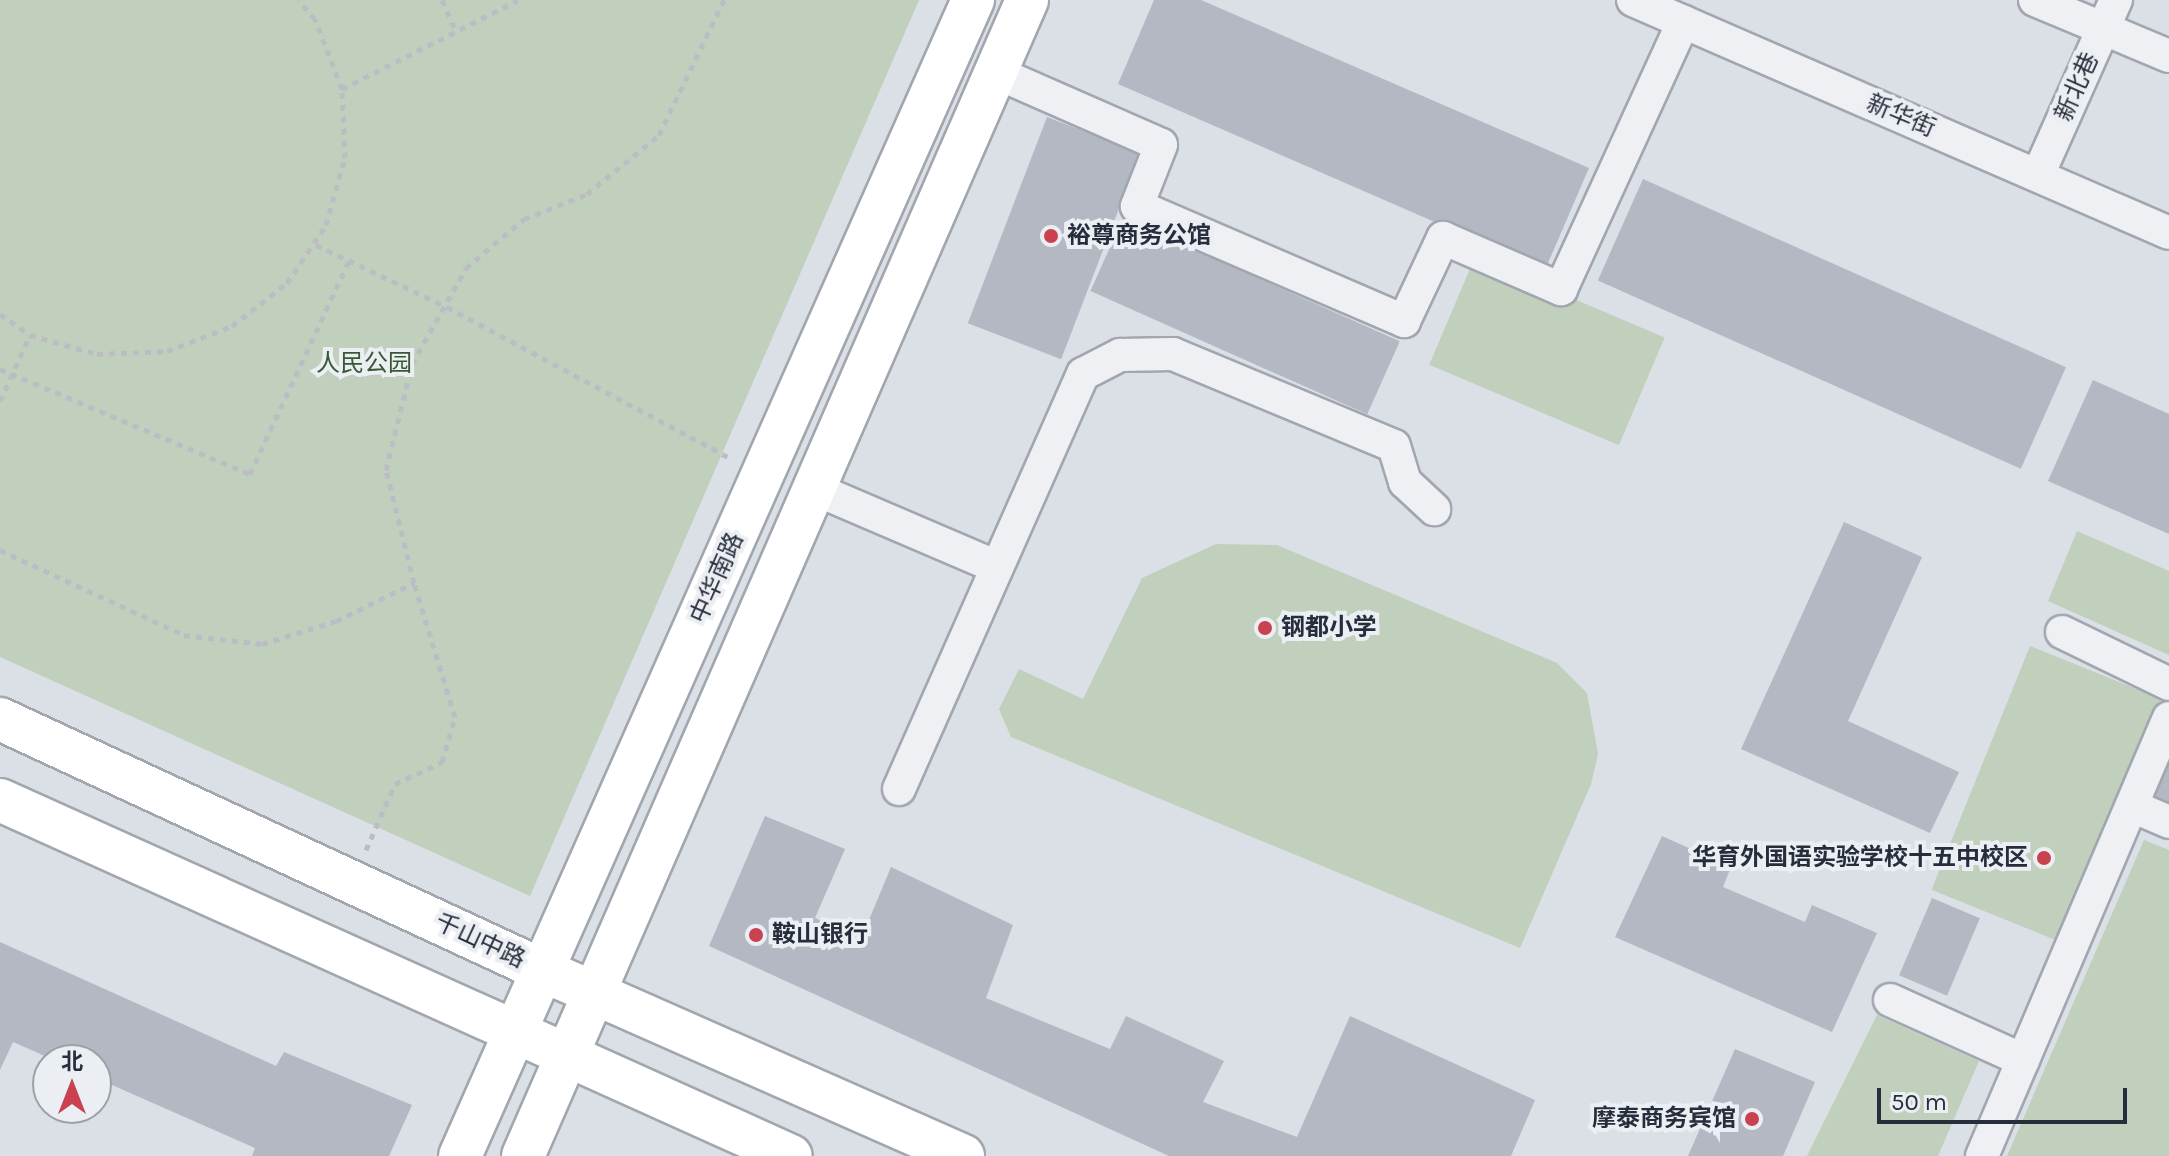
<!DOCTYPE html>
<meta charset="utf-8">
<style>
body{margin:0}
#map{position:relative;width:2169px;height:1156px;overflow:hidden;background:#dbdfe6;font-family:Karla,"Noto Sans SC",sans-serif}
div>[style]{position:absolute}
.green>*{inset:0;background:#c1cfbd;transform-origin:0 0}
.building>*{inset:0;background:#b3b8c2;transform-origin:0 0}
.path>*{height:5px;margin-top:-2.5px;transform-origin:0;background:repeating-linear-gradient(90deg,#babdc4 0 6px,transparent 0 12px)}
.roads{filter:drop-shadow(2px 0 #a1a6af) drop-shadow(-2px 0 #a1a6af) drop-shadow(0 2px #a1a6af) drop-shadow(0 -2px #a1a6af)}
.minor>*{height:32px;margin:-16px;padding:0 16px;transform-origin:16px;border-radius:16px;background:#eef0f4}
.major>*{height:42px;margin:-21px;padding:0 21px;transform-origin:21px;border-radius:21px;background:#fff}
.dots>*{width:22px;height:22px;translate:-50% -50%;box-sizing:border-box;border:4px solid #ebeef3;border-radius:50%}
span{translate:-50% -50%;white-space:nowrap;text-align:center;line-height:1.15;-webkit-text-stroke:8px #ebeef3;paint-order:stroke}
.street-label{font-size:24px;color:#262d3b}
.poi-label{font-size:24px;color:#262d3b;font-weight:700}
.left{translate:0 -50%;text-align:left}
.right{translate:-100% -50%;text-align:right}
.park-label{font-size:24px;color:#395733}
.north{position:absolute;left:32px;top:1044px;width:80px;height:80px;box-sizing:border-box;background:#ebeef3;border:2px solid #9ca1a9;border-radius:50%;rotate:0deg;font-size:22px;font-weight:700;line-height:32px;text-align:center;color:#262d3b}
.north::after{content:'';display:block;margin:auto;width:28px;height:36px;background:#ca414f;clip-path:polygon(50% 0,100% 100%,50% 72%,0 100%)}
.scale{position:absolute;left:1877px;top:1088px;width:250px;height:36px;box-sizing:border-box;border:4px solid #262d3b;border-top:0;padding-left:10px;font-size:24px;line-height:28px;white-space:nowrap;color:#262d3b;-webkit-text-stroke:6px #ebeef3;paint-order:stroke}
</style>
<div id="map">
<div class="green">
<div style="clip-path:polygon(0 0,919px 0,530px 896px,0 657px)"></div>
<div style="left:1475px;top:257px;width:206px;height:117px;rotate:23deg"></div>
<div style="clip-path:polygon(2077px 531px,2169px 571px,2169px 655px,2048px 601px)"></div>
<div style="clip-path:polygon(1216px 544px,1277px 545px,1557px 663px,1587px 693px,1598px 754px,1591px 784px,1520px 948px,1011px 737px,999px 709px,1019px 669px,1083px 699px,1142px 578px)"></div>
<div style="left:2030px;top:646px;width:141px;height:263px;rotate:22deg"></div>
<div style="clip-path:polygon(2144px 840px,2169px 850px,2169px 1156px,2007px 1156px)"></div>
<div style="clip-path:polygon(1877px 1015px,1979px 1061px,1938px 1156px,1807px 1156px)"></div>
</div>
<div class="building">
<div style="clip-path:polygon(1154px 0,1201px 0,1589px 168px,1545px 270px,1118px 84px)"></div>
<div style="left:1047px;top:117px;width:100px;height:221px;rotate:21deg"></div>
<div style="left:1643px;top:179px;width:463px;height:111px;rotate:24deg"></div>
<div style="left:1123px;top:218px;width:303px;height:80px;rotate:24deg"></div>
<div style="clip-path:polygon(2093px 380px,2169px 414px,2169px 534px,2048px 481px)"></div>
<div style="clip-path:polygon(1844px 522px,1922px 557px,1848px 721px,1959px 772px,1930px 833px,1741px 749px)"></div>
<div style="clip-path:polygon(2169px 724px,2169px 818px,2134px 803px)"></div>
<div style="clip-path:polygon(765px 816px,845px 849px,815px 918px,861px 939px,891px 867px,1013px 925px,986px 998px,1110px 1049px,1126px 1016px,1224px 1061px,1203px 1102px,1297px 1137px,1350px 1016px,1535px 1100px,1511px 1156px,1169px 1156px,709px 946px)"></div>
<div style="clip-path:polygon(1662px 836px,1731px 867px,1723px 887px,1805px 922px,1812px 905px,1877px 933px,1832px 1032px,1615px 937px)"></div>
<div style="left:1932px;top:898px;width:52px;height:84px;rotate:23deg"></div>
<div style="clip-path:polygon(0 942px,276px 1066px,284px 1052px,412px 1105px,389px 1156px,252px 1156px,255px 1148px,96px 1078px,96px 1060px,54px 1060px,13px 1042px,0 1070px)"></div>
<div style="clip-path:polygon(1735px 1049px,1815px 1082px,1783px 1156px,1688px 1156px)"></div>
</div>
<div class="path">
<div style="left:442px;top:0;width:34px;rotate:66deg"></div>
<div style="left:342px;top:89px;width:197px;rotate:-26.8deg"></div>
<div style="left:316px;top:245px;width:145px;rotate:25.3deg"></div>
<div style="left:447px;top:307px;width:321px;rotate:28.1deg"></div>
<div style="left:0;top:314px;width:37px;rotate:35deg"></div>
<div style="left:30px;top:335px;width:70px;rotate:15.8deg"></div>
<div style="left:97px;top:354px;width:70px;rotate:-2.5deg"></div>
<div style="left:167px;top:351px;width:70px;rotate:-21deg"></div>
<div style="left:232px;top:326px;width:70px;rotate:-38deg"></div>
<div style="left:287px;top:283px;width:70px;rotate:-56.1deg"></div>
<div style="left:326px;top:225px;width:70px;rotate:-74.2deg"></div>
<div style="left:345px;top:158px;width:69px;rotate:-92.5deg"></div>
<div style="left:342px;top:89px;width:75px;rotate:-111.1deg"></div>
<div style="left:315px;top:19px;width:25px;rotate:-130deg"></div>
<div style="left:0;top:369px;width:271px;rotate:22.8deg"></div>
<div style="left:250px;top:474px;width:235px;rotate:-65.1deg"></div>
<div style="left:0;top:401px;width:72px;rotate:-65.6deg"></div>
<div style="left:0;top:550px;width:203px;rotate:24.8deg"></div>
<div style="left:184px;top:635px;width:79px;rotate:6.6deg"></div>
<div style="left:262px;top:644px;width:77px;rotate:-17.3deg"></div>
<div style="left:336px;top:621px;width:87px;rotate:-26deg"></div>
<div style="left:414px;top:583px;width:116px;rotate:-103.9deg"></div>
<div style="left:386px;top:470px;width:109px;rotate:-76.2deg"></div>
<div style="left:412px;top:364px;width:110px;rotate:-60.6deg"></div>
<div style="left:466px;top:268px;width:76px;rotate:-40.2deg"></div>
<div style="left:524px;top:219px;width:68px;rotate:-21.6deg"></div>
<div style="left:587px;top:194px;width:93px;rotate:-39.3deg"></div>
<div style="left:659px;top:135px;width:150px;rotate:-64.3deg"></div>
<div style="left:366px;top:850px;width:72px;rotate:-66.3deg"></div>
<div style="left:395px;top:784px;width:52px;rotate:-25.1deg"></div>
<div style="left:442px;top:762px;width:47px;rotate:-73.9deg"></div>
<div style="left:455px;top:717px;width:140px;rotate:-107deg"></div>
</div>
<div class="roads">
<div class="minor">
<div style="left:1633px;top:0;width:584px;rotate:23.49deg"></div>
<div style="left:2035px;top:0;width:145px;rotate:22.7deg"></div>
<div style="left:995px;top:72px;width:181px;rotate:23.7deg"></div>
<div style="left:1161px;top:145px;width:66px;rotate:111.5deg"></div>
<div style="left:1137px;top:206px;width:291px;rotate:23.3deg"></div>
<div style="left:1404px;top:321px;width:92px;rotate:-64.8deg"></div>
<div style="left:1443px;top:238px;width:129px;rotate:23.4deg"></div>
<div style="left:1561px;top:289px;width:294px;rotate:-65.4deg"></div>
<div style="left:2038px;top:175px;width:192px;rotate:-66deg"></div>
<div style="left:815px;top:489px;width:196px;rotate:23.2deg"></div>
<div style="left:2062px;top:632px;width:119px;rotate:25.9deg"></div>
<div style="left:899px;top:789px;width:454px;rotate:-66.1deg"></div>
<div style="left:1083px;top:374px;width:42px;rotate:-27.2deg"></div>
<div style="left:1120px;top:355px;width:53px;rotate:-1.1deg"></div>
<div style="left:1173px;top:354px;width:239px;rotate:22.6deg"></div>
<div style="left:1394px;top:446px;width:38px;rotate:73deg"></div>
<div style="left:1405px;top:482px;width:40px;rotate:43deg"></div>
<div style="left:2132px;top:806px;width:40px;rotate:23.4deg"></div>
<div style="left:1890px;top:1000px;width:146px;rotate:24.3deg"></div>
<div style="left:1982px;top:1156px;width:476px;rotate:-66.9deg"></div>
</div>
<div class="major">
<div style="left:0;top:719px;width:600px;rotate:24.86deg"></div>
<div style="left:544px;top:971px;width:458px;rotate:23.8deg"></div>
<div style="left:0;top:800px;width:867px;rotate:24.23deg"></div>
<div style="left:460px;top:1156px;width:1265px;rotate:-66.07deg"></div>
<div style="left:523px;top:1156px;width:1261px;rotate:-66.44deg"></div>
</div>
</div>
<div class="dots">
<div style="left:1051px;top:236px;background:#ca414f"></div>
<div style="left:1265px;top:628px;background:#ca414f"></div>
<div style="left:2044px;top:858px;background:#ca414f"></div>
<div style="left:756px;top:935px;background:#ca414f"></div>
<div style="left:1752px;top:1119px;background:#ca414f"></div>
</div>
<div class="street-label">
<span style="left:2077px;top:87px;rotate:-66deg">新北巷</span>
<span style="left:1901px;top:116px;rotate:23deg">新华街</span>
<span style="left:717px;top:578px;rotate:-66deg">中华南路</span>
<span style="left:480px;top:941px;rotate:25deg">千山中路</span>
</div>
<div class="poi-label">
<span class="left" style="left:1067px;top:236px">裕尊商务公馆</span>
<span class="left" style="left:1281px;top:628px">钢都小学</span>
<span class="right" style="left:2028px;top:858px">华育外国语实验学校十五中校区</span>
<span class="left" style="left:772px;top:935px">鞍山银行</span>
<span class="right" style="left:1736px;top:1119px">摩泰商务宾馆</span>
</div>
<div class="park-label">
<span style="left:364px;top:364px">人民公园</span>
</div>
<div class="north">北</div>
<div class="scale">50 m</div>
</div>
